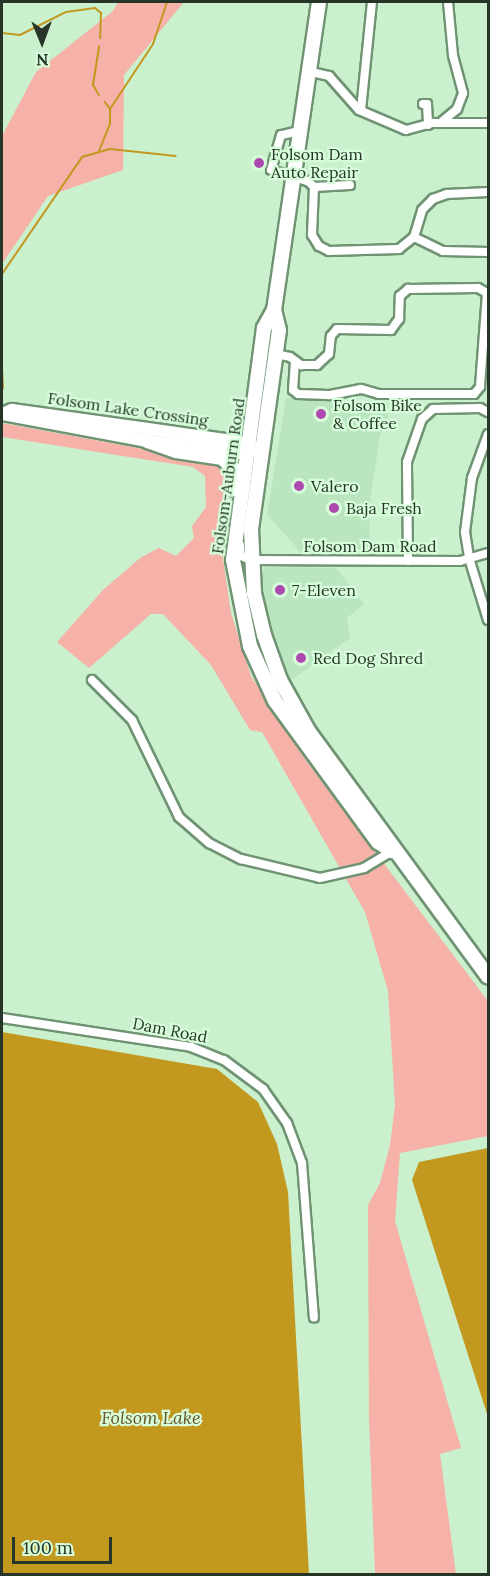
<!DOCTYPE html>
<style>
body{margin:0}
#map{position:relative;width:490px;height:1576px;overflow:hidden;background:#caf0cd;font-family:Lora,serif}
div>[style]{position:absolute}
.built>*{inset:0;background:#bae5be}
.green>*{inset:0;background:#f6b1a8}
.water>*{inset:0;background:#c3981f}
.stream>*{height:2px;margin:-1px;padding:0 1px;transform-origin:1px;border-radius:1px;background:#c3981f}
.roads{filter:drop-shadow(2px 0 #709373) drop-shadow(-2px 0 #709373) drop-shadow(0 2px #709373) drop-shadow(0 -2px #709373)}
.street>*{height:8px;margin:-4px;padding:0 4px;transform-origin:4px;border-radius:4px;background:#fff}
.secondary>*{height:12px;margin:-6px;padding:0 6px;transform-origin:6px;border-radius:6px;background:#fff}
.primary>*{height:14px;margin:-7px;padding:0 7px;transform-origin:7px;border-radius:7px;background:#fff}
.dots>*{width:16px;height:16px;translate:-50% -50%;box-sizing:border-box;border:3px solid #d7fdda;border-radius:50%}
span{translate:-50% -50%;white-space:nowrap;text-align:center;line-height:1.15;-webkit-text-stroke:4.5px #d7fdda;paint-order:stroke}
.poi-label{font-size:16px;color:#263527}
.left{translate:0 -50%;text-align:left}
.street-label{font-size:16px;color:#263527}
.water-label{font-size:18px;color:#675529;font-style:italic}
.frame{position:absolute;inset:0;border:3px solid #263527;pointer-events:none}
.north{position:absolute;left:12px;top:12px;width:60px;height:60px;-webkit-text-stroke:4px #d7fdda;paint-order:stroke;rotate:179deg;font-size:16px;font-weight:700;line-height:24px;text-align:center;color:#263527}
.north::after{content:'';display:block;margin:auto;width:21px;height:27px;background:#263527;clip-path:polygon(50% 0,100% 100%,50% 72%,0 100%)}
.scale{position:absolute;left:12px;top:1537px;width:100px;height:27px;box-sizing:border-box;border:3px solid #263527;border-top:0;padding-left:8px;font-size:18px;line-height:21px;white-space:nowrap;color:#263527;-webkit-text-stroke:4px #d7fdda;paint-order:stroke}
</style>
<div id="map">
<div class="built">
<div style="clip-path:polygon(286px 398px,387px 403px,388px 417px,380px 436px,369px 508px,370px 551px,301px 552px,267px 515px)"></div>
<div style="clip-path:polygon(266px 567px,336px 568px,364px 604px,347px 618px,350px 638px,290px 681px,266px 624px,259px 579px,260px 571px)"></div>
</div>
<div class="green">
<div style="clip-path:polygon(118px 2px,184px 2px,124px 75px,123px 170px,48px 196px,2px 264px,2px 136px,36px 72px,113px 11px)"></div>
<div style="clip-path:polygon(2px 423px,219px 463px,229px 475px,223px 559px,231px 613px,251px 676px,307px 762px,488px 1001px,488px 1136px,400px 1153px,395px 1221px,461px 1448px,440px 1454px,456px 1574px,375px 1574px,369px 1419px,368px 1205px,380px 1183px,390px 1145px,395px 1104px,388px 991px,365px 912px,262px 732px,250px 730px,211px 665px,163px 614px,151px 614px,89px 668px,57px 642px,103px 590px,140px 558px,159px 548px,176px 556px,194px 538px,192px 526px,206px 507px,205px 476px,193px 467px,2px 437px)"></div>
</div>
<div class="water">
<div style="clip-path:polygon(2px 1032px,217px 1069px,258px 1102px,277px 1144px,288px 1192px,309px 1574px,2px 1574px)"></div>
<div style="clip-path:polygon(488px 1148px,488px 1417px,412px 1180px,419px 1162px)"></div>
</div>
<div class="stream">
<div style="left:2px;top:33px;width:18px;rotate:6deg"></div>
<div style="left:20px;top:35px;width:51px;rotate:-26.6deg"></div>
<div style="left:66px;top:12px;width:29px;rotate:-8deg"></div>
<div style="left:95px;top:8px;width:8px;rotate:40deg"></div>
<div style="left:101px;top:13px;width:25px;rotate:92deg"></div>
<div style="left:99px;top:95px;width:12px;rotate:-121deg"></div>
<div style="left:93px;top:85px;width:39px;rotate:-81deg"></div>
<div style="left:110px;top:109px;width:78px;rotate:-56.5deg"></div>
<div style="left:153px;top:44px;width:44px;rotate:-71.6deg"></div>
<div style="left:99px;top:151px;width:29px;rotate:-68deg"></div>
<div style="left:110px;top:124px;width:15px;rotate:-90deg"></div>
<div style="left:110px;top:109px;width:9px;rotate:-126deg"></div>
<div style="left:2px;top:274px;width:142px;rotate:-55.6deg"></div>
<div style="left:82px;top:157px;width:29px;rotate:-16deg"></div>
<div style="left:110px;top:149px;width:66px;rotate:6.1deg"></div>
<div style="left:2px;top:368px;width:20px;rotate:87deg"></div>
</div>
<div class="roads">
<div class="street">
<div style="left:307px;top:71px;width:23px;rotate:13deg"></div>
<div style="left:329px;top:76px;width:45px;rotate:48.6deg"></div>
<div style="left:359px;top:110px;width:51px;rotate:23.1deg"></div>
<div style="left:406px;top:130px;width:28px;rotate:-15deg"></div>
<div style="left:433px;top:123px;width:55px"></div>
<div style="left:423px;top:104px;width:4px"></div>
<div style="left:427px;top:104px;width:21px;rotate:87deg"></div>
<div style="left:361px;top:110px;width:109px;rotate:-84.2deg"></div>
<div style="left:440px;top:123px;width:22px;rotate:-39deg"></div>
<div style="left:457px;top:109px;width:17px;rotate:-69deg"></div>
<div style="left:463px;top:93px;width:39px;rotate:-105deg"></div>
<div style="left:453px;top:55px;width:53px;rotate:-95.4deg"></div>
<div style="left:299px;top:131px;width:18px;rotate:167deg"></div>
<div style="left:281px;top:135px;width:36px;rotate:106deg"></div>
<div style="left:271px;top:170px;width:39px;rotate:17deg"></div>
<div style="left:308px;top:181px;width:8px;rotate:45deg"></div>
<div style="left:314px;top:187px;width:48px;rotate:92.4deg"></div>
<div style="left:312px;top:235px;width:13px;rotate:58deg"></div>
<div style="left:319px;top:246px;width:11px;rotate:27deg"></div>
<div style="left:329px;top:251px;width:70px;rotate:-1.6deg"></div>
<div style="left:399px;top:249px;width:19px;rotate:-39deg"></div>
<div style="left:414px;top:237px;width:28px;rotate:-73deg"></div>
<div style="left:422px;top:210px;width:16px;rotate:-45deg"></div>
<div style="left:433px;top:199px;width:15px;rotate:-20deg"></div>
<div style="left:447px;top:194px;width:41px;rotate:-2.8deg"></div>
<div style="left:314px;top:187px;width:36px;rotate:-3deg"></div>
<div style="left:414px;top:237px;width:32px;rotate:26deg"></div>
<div style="left:443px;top:251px;width:45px;rotate:1.3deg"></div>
<div style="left:275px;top:354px;width:15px;rotate:11deg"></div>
<div style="left:290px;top:357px;width:14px;rotate:36deg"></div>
<div style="left:301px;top:365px;width:16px"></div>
<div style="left:317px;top:365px;width:16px;rotate:-43deg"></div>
<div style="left:329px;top:354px;width:18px;rotate:-84deg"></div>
<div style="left:331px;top:336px;width:9px;rotate:-49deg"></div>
<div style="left:337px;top:329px;width:54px;rotate:1.1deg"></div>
<div style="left:391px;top:330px;width:14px;rotate:-54deg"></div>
<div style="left:399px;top:319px;width:23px;rotate:-88deg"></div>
<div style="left:400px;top:296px;width:11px;rotate:-41deg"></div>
<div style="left:408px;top:289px;width:70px;rotate:-0.8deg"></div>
<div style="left:478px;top:288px;width:10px;rotate:29deg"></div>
<div style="left:487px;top:293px;width:94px;rotate:94.3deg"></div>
<div style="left:480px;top:387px;width:9px;rotate:131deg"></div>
<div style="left:474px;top:394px;width:95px;rotate:180deg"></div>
<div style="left:379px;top:394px;width:19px;rotate:-164deg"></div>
<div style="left:361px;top:389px;width:33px;rotate:169deg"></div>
<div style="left:329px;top:395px;width:31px;rotate:-178deg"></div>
<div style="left:298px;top:394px;width:6px;rotate:-141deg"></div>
<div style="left:293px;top:390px;width:28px;rotate:-86deg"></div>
<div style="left:488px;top:434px;width:47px;rotate:110deg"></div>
<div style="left:472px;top:478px;width:54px;rotate:97.4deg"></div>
<div style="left:465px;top:532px;width:26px;rotate:81deg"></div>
<div style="left:469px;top:558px;width:65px;rotate:73deg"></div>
<div style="left:240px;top:545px;width:11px;rotate:85deg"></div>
<div style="left:241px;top:556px;width:11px;rotate:22deg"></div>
<div style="left:251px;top:560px;width:209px;rotate:0.3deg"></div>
<div style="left:460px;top:561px;width:29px;rotate:-16deg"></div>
<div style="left:408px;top:561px;width:99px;rotate:-90.6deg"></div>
<div style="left:407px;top:462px;width:46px;rotate:-70.8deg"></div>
<div style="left:422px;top:419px;width:15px;rotate:-42deg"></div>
<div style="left:433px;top:409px;width:47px;rotate:-1.2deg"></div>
<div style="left:480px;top:408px;width:9px;rotate:27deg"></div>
<div style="left:92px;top:680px;width:57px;rotate:45deg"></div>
<div style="left:132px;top:720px;width:108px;rotate:64.1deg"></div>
<div style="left:179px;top:817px;width:40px;rotate:41deg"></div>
<div style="left:209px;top:843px;width:36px;rotate:27deg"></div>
<div style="left:241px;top:859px;width:81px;rotate:13.5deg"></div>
<div style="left:320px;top:878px;width:45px;rotate:-12.8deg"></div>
<div style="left:364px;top:868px;width:33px;rotate:-31deg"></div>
<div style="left:2px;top:1018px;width:191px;rotate:8.7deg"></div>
<div style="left:191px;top:1047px;width:35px;rotate:22deg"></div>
<div style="left:224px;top:1060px;width:49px;rotate:36.6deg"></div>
<div style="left:263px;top:1089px;width:42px;rotate:54.8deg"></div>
<div style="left:287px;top:1123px;width:43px;rotate:69.4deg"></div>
<div style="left:302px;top:1163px;width:155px;rotate:85.6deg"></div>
</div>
<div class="secondary">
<div style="left:2px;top:414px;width:11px;rotate:-22deg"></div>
<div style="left:12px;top:410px;width:130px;rotate:7.9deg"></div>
<div style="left:141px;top:428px;width:99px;rotate:8.1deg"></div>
<div style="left:239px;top:442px;width:19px;rotate:25deg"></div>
<div style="left:3px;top:414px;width:147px;rotate:10.6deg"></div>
<div style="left:147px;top:441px;width:92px;rotate:7.5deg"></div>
<div style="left:238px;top:453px;width:11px;rotate:-27deg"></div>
</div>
<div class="primary">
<div style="left:319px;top:2px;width:311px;rotate:98.3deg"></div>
<div style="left:274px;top:310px;width:21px;rotate:119deg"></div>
<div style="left:264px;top:328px;width:234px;rotate:97.6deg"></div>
<div style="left:233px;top:560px;width:88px;rotate:78.8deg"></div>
<div style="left:250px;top:646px;width:60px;rotate:65.6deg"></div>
<div style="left:275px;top:701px;width:175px;rotate:53.9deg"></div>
<div style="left:378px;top:842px;width:17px;rotate:33deg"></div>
<div style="left:274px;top:310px;width:21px;rotate:76deg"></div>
<div style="left:279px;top:330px;width:201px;rotate:98deg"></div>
<div style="left:251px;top:529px;width:64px;rotate:87.3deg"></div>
<div style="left:254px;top:593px;width:43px;rotate:76.6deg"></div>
<div style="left:264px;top:635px;width:48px;rotate:70.4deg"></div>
<div style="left:280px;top:680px;width:60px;rotate:60.9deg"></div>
<div style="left:309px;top:732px;width:303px;rotate:53.8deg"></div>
<div style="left:147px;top:441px;width:31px;rotate:19deg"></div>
<div style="left:176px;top:451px;width:47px;rotate:8.7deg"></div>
<div style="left:222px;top:458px;width:16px;rotate:43deg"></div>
<div style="left:234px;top:469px;width:20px;rotate:90deg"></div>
</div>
</div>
<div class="dots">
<div style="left:259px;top:163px;background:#ad49af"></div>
<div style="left:321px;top:414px;background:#ad49af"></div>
<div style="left:299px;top:486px;background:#ad49af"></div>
<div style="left:334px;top:508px;background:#ad49af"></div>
<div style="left:280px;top:590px;background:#ad49af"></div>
<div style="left:301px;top:658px;background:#ad49af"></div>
</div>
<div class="poi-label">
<span class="left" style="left:271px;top:163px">Folsom Dam<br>Auto Repair</span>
<span class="left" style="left:333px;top:414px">Folsom Bike<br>&amp; Coffee</span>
<span class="left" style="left:311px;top:486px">Valero</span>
<span class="left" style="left:346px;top:508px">Baja Fresh</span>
<span class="left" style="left:292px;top:590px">7-Eleven</span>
<span class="left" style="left:313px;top:658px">Red Dog Shred</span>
</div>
<div class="street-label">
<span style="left:128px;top:409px;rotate:8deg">Folsom Lake Crossing</span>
<span style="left:228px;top:476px;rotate:-82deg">Folsom-Auburn Road</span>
<span style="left:370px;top:546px">Folsom Dam Road</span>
<span style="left:170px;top:1030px;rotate:11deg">Dam Road</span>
</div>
<div class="water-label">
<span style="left:151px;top:1418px">Folsom Lake</span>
</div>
<div class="frame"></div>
<div class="north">N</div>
<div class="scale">100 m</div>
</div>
